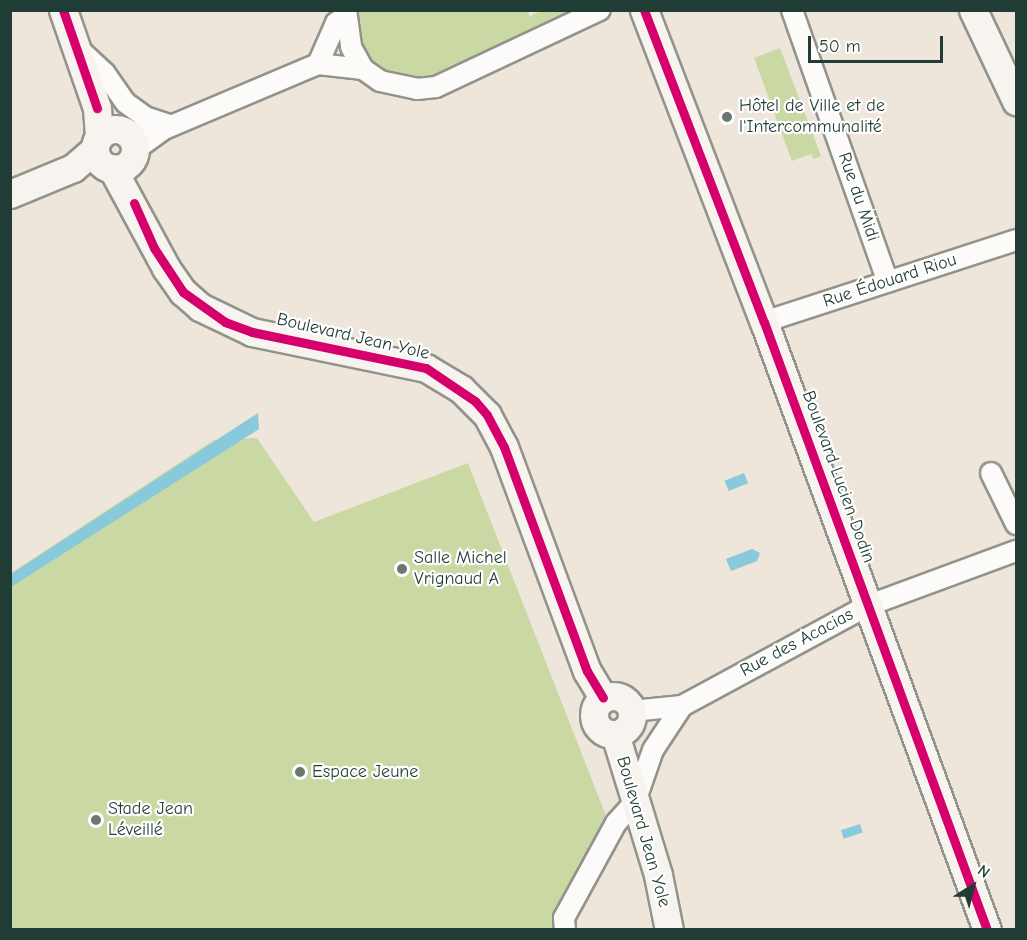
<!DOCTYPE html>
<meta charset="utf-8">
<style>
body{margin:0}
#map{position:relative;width:1027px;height:940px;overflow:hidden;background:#eee6da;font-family:"Comic Neue",sans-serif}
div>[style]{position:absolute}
.green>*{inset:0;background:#cad9a4}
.water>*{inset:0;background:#88c9db;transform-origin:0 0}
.roads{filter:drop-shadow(2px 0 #92938b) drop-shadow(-2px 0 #92938b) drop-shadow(0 2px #92938b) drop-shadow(0 -2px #92938b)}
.street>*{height:20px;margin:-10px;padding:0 10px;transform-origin:10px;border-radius:10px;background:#fcfbf9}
.secondary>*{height:27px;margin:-13.5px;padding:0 13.5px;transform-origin:13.5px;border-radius:13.5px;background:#f7f3ef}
.secondary>.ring{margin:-13.5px;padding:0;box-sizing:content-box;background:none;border:27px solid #f7f3ef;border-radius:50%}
.cycleway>*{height:9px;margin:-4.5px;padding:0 4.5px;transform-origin:4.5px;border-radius:4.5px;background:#d6006c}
.dots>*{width:16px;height:16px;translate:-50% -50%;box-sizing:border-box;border:3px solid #fff;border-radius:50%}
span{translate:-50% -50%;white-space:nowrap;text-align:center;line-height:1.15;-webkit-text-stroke:4.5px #fff;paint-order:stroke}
.poi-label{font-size:18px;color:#1f3d34}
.left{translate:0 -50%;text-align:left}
.street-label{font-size:18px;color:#1f3d34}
.frame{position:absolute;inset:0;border:12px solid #1f3d34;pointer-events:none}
.north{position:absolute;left:943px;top:856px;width:60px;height:60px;-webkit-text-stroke:4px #fff;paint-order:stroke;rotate:36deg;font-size:16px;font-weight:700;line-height:24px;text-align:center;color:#1f3d34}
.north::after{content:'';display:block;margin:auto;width:21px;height:27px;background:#1f3d34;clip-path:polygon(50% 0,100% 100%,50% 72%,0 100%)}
.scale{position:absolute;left:808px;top:36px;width:135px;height:27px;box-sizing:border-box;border:3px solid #1f3d34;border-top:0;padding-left:8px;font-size:18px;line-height:21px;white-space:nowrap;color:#1f3d34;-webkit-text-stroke:4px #fff;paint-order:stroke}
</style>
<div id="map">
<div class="green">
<div style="clip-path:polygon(356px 10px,527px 10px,530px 16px,541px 11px,570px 11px,437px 80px,401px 83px,365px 64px,354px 17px)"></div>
<div style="clip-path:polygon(780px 48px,821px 156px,814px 159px,811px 154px,792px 161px,754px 58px)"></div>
<div style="clip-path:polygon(257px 438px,314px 522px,468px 463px,610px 826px,557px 929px,11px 930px,11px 573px,214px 440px)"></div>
</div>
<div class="water">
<div style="clip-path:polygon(258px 413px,259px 429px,11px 587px,11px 574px)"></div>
<div style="left:744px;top:473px;width:11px;height:21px;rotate:68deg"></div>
<div style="clip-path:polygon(752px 549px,760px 553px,757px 561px,731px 571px,726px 559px)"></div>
<div style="left:860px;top:824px;width:9px;height:20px;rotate:72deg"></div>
</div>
<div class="roads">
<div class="street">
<div style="left:346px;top:10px;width:37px;rotate:82deg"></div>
<div style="left:351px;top:47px;width:25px;rotate:61deg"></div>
<div style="left:363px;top:69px;width:21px;rotate:35deg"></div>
<div style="left:380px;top:81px;width:38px;rotate:12deg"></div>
<div style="left:417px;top:89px;width:19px;rotate:-6deg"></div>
<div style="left:436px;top:87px;width:181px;rotate:-25.2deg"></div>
<div style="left:792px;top:10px;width:288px;rotate:70.6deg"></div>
<div style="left:80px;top:50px;width:33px;rotate:43deg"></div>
<div style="left:104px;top:72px;width:38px;rotate:55deg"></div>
<div style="left:126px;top:103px;width:24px;rotate:36deg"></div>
<div style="left:145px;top:117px;width:28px;rotate:18deg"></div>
<div style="left:318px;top:64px;width:45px;rotate:-66.3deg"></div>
<div style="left:336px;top:23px;width:10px;rotate:-37deg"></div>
<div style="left:127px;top:133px;width:34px;rotate:-5deg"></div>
<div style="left:135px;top:150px;width:36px;rotate:-36deg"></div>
<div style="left:164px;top:129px;width:167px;rotate:-22.9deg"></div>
<div style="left:318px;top:64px;width:45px;rotate:6.3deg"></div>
<div style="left:764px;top:322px;width:265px;rotate:-18deg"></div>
<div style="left:991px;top:473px;width:57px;rotate:63.9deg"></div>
<div style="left:632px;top:711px;width:50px;rotate:-5.7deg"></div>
<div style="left:682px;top:706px;width:210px;rotate:-28.4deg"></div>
<div style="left:867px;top:606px;width:159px;rotate:-20.3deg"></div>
<div style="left:565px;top:930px;width:12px;rotate:-95deg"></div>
<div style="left:564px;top:918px;width:108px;rotate:-61.3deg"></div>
<div style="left:616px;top:823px;width:28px;rotate:-48deg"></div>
<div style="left:635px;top:802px;width:55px;rotate:-70.9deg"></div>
<div style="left:653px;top:750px;width:53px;rotate:-56.6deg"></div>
</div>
<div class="secondary">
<div style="left:63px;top:10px;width:104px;rotate:70.9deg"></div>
<div style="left:97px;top:108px;width:29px;rotate:86deg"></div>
<div style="left:644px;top:10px;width:334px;rotate:69deg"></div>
<div style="left:764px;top:322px;width:648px;rotate:69.86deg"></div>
<div style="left:973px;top:10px;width:101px;rotate:64.7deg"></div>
<div class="ring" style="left:95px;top:129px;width:13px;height:13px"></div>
<div style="left:112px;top:168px;width:114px;rotate:61.6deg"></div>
<div style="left:166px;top:268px;width:29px;rotate:55deg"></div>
<div style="left:183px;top:292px;width:23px;rotate:41deg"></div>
<div style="left:200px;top:307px;width:58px;rotate:25.7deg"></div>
<div style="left:252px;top:332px;width:178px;rotate:11.7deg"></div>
<div style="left:426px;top:368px;width:41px;rotate:31deg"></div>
<div style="left:461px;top:389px;width:37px;rotate:45deg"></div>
<div style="left:487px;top:415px;width:36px;rotate:62deg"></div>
<div style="left:504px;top:447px;width:239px;rotate:69.7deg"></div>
<div style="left:587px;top:671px;width:31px;rotate:59deg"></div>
<div style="left:10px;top:194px;width:68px;rotate:-22.4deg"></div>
<div style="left:73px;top:168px;width:29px;rotate:-41deg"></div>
<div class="ring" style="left:594px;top:696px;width:11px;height:11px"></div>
<div style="left:615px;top:734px;width:147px;rotate:73deg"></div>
<div style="left:658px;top:875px;width:56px;rotate:78.7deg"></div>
</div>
</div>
<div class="cycleway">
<div style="left:63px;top:10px;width:104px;rotate:70.9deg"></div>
<div style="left:644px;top:10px;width:334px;rotate:69deg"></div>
<div style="left:764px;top:322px;width:648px;rotate:69.86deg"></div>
<div style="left:134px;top:203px;width:49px;rotate:66deg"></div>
<div style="left:154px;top:248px;width:53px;rotate:56.6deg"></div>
<div style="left:183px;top:292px;width:52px;rotate:35.5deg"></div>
<div style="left:225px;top:322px;width:29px;rotate:20deg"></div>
<div style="left:252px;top:332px;width:178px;rotate:11.7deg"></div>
<div style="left:426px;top:368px;width:59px;rotate:34deg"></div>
<div style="left:475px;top:401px;width:18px;rotate:49deg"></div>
<div style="left:487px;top:415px;width:36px;rotate:62deg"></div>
<div style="left:504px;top:447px;width:239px;rotate:69.7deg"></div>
<div style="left:587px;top:671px;width:31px;rotate:59deg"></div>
</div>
<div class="dots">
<div style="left:727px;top:117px;background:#67786e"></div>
<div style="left:402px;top:569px;background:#67786e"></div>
<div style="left:300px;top:772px;background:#67786e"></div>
<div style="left:96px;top:820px;background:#67786e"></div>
</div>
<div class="poi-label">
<span class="left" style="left:739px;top:117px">Hôtel de Ville et de<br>l'Intercommunalité</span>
<span class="left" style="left:414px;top:569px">Salle Michel<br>Vrignaud A</span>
<span class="left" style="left:312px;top:772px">Espace Jeune</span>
<span class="left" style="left:108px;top:820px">Stade Jean<br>Léveillé</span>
</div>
<div class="street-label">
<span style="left:858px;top:197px;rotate:71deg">Rue du Midi</span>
<span style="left:890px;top:281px;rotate:-18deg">Rue Édouard Riou</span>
<span style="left:353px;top:337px;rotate:13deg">Boulevard Jean Yole</span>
<span style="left:838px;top:477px;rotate:70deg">Boulevard Lucien Dodin</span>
<span style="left:797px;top:643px;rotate:-28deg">Rue des Acacias</span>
<span style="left:643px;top:832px;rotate:74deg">Boulevard Jean Yole</span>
</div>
<div class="frame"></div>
<div class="north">N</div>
<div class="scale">50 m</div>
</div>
